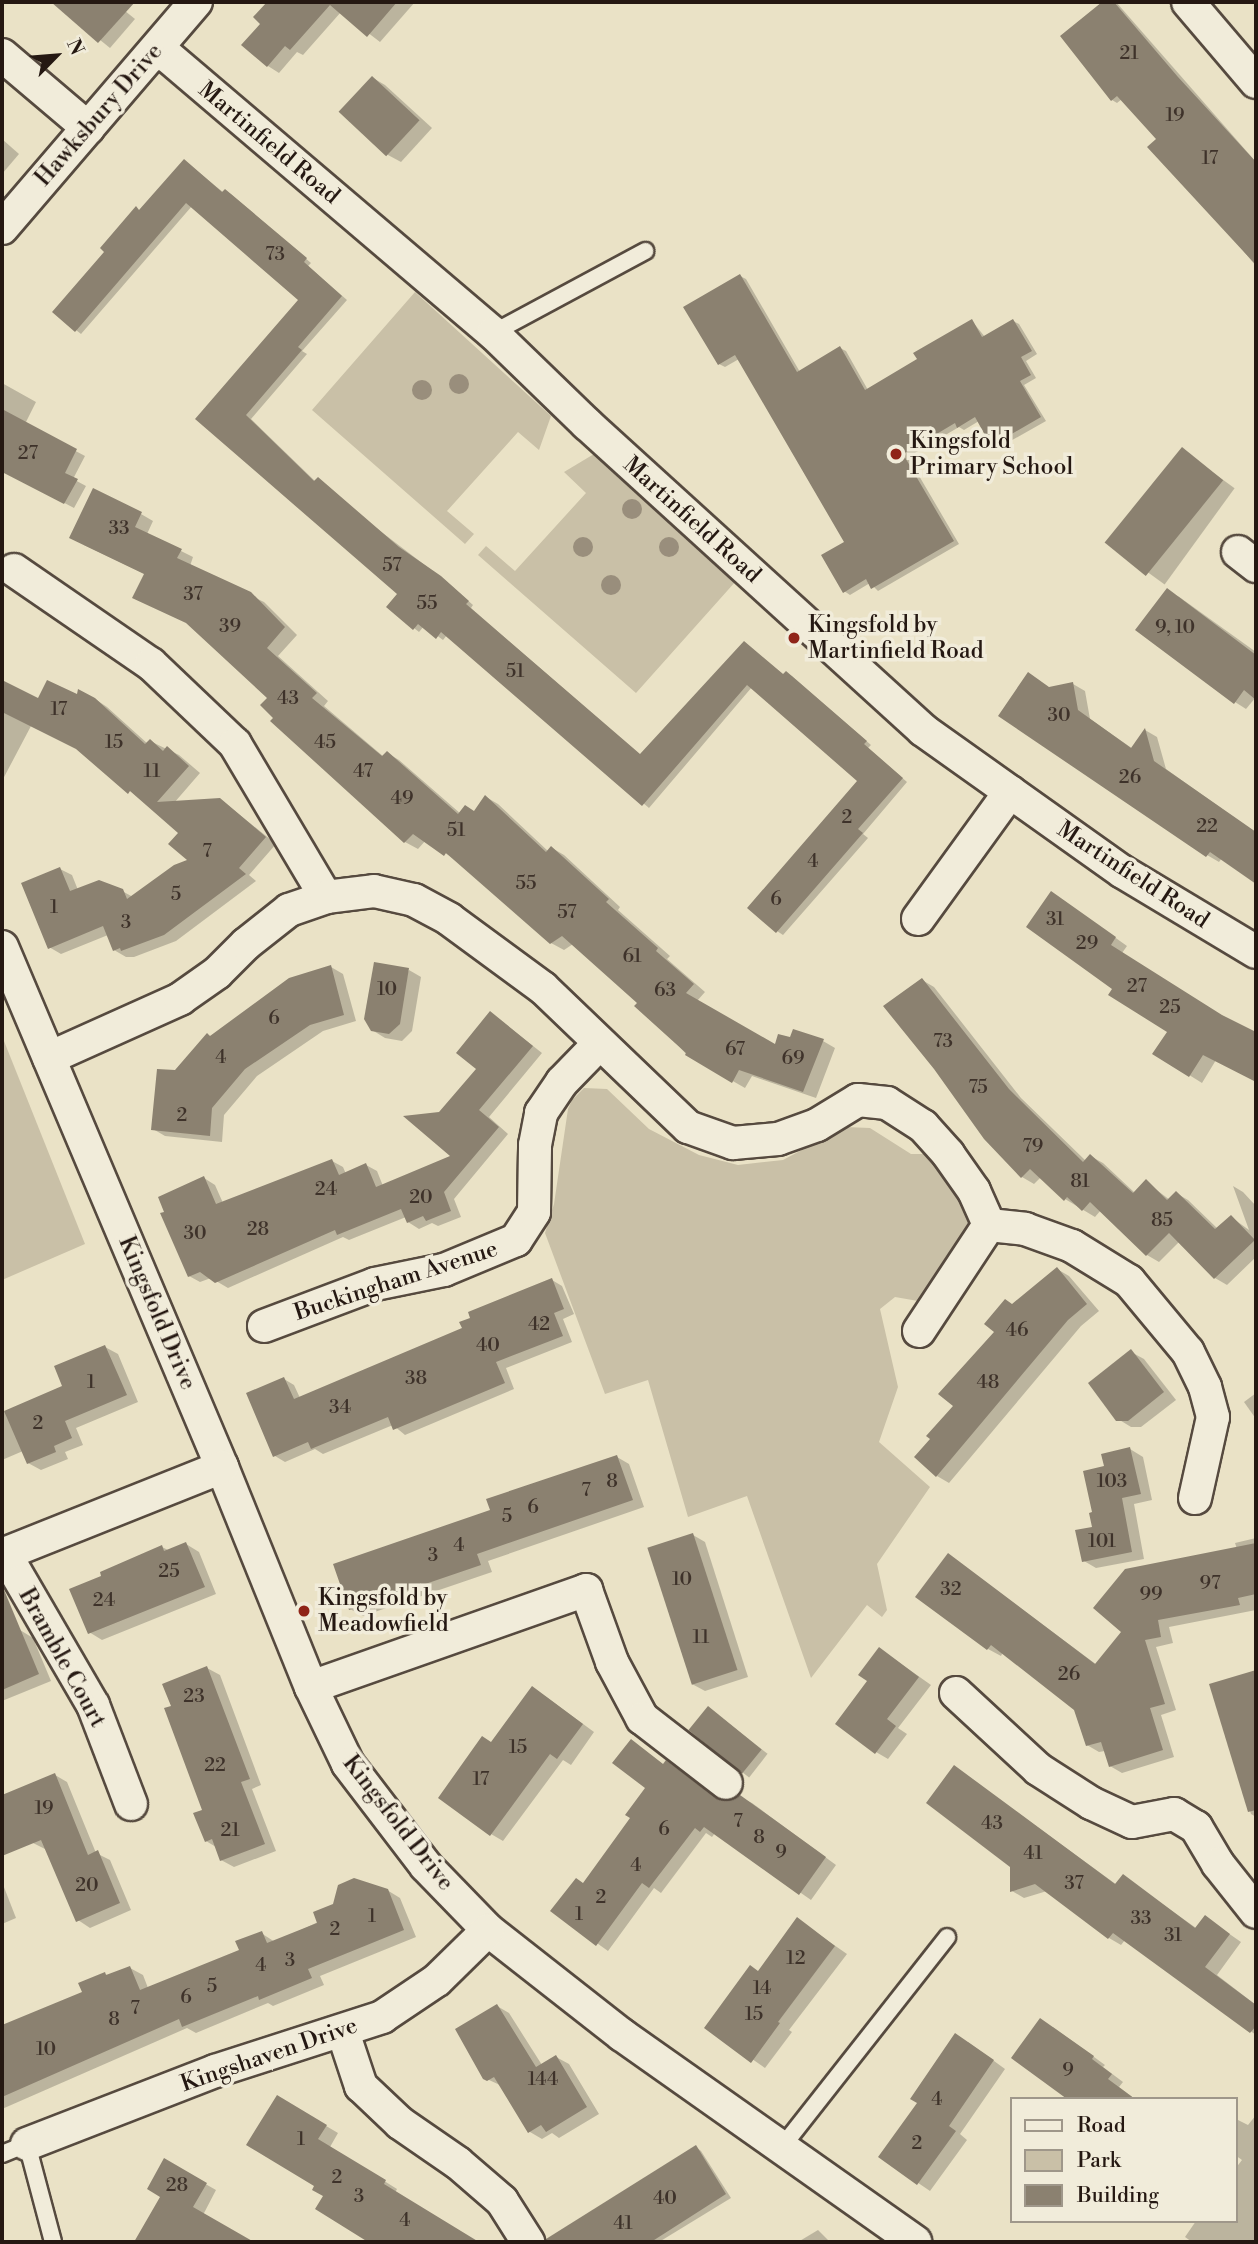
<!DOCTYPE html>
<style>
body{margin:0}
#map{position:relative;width:1258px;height:2244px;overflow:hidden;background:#eae2c6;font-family:"Libre Bodoni",serif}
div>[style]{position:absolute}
.green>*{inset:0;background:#c9c0a7}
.shadow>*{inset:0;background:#0003;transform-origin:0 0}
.building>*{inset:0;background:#8b8170;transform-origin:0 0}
.roads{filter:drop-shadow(2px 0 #564a3f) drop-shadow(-2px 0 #564a3f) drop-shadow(0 2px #564a3f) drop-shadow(0 -2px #564a3f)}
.service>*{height:16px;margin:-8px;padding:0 8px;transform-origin:8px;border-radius:8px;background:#f1ecda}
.minor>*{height:32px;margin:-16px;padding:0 16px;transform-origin:16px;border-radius:16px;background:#f1ecda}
.trees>*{width:20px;height:20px;margin:-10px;border-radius:50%;background:#998e7c}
.dots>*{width:19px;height:19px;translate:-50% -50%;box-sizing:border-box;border:4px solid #f1ecda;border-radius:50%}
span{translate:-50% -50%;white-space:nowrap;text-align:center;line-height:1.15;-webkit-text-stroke:7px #f1ecda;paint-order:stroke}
.number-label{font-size:19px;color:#3e322a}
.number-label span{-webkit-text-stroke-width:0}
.street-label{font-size:23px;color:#251812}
.poi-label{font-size:23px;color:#251812}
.left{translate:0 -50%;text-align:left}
.frame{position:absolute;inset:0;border:4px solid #251812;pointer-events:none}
.legend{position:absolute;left:1010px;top:2097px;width:228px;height:126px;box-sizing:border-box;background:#f1ecda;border:2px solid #9f978a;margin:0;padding:9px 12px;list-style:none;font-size:21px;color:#251812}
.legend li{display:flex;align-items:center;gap:14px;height:35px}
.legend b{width:35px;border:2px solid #9f978a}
.north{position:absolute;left:21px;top:21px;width:70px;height:70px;-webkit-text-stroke:5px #f1ecda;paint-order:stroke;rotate:65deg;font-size:19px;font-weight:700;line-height:28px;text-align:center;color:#251812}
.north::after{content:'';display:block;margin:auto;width:24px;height:32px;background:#251812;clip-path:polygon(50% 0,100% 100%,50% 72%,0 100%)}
</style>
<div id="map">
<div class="green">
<div style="clip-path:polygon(415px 292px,551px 416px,539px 450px,518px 432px,447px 511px,474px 534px,465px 544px,312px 410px)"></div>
<div style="clip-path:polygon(594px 454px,736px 581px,636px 693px,478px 555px,486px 546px,515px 571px,586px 493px,564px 472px)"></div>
<div style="clip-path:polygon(2px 1036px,85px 1244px,2px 1280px)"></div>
<div style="clip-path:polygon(584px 1088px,607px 1089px,649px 1129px,699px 1155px,738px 1165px,783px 1160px,845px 1127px,870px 1128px,911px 1154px,929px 1154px,968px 1206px,969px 1227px,918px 1301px,895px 1297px,880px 1309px,898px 1387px,879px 1442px,930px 1487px,877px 1564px,887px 1610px,882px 1617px,867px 1605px,811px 1678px,747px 1496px,688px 1517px,648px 1380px,605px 1394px,545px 1233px,554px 1204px,568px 1109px,572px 1100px)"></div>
</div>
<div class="shadow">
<div style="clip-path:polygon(53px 2px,114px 2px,135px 19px,110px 48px)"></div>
<div style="clip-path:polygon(269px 2px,415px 2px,380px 42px,341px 12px,303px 55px,297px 52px,279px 73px,268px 66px,263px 24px,256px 17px)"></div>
<div style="clip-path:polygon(1105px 2px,1116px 2px,1256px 162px,1256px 266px,1199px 198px,1158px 140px,1122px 99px,1117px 103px,1112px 100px,1063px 37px)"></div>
<div style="clip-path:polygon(373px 78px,385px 85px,432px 128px,401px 162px,388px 155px,341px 112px)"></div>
<div style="clip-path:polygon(2px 139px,19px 154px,2px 174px)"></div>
<div style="clip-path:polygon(185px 161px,224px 193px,226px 191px,231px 194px,311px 263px,308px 266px,347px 300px,302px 351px,307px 354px,251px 419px,316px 482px,447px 582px,473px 605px,471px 608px,641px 756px,744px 643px,784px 675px,786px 673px,792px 676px,871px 745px,868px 748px,907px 782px,863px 834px,868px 838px,783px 935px,777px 931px,860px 781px,752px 687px,649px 808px,447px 635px,443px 640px,424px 626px,419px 632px,414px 628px,400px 594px,198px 419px,301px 299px,192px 206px,81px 334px,76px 330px,141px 211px)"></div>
<div style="clip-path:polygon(740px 276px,746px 279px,800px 372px,840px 348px,846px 351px,868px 390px,919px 360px,972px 321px,985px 337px,1013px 321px,1019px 324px,1037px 354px,1026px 361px,1036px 378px,1024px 385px,1046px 421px,998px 448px,993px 445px,979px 421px,964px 430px,959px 427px,908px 457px,959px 544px,878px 591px,870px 583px,850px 595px,844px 591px,846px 542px,739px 359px,725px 367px,719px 364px)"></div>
<div style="clip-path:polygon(2px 383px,36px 402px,25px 424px,85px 456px,73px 479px,86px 486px,74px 508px,15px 477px,10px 464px,2px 460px)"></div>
<div style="left:1182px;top:450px;width:65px;height:119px;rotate:36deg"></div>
<div style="clip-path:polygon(141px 514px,153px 521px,147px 534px,193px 557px,190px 566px,264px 602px,297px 635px,278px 656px,328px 701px,324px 706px,384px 757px,387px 753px,399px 760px,461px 814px,475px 813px,486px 797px,498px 804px,549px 852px,552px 848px,564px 855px,620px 907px,618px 910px,670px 956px,667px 959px,705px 992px,697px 1001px,776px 1047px,791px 1039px,823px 1041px,835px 1048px,816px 1098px,752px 1076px,745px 1088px,687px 1055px,639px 1003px,573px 944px,564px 950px,551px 943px,457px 861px,426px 840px,418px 849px,405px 842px,273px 721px,276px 718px,269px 698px,145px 574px,84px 545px)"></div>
<div style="clip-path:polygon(1178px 596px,1256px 652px,1256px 697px,1246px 709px,1235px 702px)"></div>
<div style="clip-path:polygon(2px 682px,39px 700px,77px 696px,95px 699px,107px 707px,148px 744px,150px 741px,179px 755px,200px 773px,174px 803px,220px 799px,276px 844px,249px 875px,256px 881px,176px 941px,134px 957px,126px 957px,114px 950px,108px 935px,61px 954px,49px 947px,60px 869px,72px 875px,78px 890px,122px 891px,133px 897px,190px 861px,181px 833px,81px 750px,31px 726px,2px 781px)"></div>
<div style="clip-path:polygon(1073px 684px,1085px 691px,1090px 719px,1133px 749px,1145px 730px,1157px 737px,1166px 769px,1256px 833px,1256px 882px,1222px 858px,1219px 862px,1207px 855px,1050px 688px)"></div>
<div style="clip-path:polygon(1064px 901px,1127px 946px,1122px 953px,1227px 1019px,1256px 1034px,1256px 1081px,1216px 1060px,1202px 1083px,1154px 1053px,1169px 1032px,1114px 989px)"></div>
<div style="clip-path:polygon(331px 967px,343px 974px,356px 1021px,323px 1031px,257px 1076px,224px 1115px,222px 1142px,165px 1136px,153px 1129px,176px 1072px,211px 1037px)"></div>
<div style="clip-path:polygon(409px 970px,421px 977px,412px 1031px,402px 1041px,385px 1038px,372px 1030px)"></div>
<div style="clip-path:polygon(922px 980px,934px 987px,1021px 1098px,1086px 1161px,1090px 1156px,1103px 1163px,1135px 1193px,1146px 1182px,1170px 1200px,1176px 1193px,1188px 1200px,1218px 1229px,1231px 1217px,1249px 1230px,1233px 1186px,1243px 1192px,1256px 1206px,1256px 1257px,1227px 1285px,1215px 1278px,1179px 1242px,1159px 1262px,1147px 1255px,1101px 1210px,1095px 1217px,1065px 1199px,1041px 1177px,1034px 1184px,1022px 1177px)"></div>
<div style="clip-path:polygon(491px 1013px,542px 1053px,489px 1117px,508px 1134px,454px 1199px,461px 1217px,438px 1226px,432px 1223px,419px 1229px,408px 1222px,406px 1217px,349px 1240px,343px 1237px,228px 1288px,211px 1278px,200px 1282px,189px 1276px,204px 1178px,215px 1185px,223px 1203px,332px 1161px,343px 1167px,346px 1174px,366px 1165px,377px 1171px,383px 1186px,453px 1157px,440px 1114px,478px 1069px)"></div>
<div style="clip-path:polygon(1057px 1269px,1069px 1276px,1099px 1311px,1081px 1326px,949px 1483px,937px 1476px,955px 1406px,996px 1331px)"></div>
<div style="clip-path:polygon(552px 1280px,562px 1286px,574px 1314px,563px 1319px,572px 1342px,506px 1368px,514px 1389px,405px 1435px,393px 1425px,323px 1454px,315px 1449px,285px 1462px,275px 1456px,284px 1379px,294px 1385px,300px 1398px,464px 1329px)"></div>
<div style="clip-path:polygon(105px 1347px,118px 1354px,138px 1402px,76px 1428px,83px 1445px,65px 1452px,68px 1459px,41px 1470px,28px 1463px,23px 1451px,2px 1460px,2px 1413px,65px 1387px)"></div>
<div style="clip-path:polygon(1131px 1352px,1144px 1359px,1176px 1400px,1141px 1427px,1131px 1427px,1118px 1419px)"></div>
<div style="clip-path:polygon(1256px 1393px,1256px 1419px,1244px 1402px)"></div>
<div style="clip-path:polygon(1130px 1449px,1143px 1457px,1152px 1500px,1134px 1504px,1144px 1559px,1096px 1568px,1084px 1561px,1107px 1467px)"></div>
<div style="clip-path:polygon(617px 1457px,629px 1464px,644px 1507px,488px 1561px,492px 1572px,363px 1616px,350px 1609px,492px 1511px)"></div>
<div style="clip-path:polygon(693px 1535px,705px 1542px,748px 1677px,705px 1691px,692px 1684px)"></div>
<div style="clip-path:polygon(1256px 1538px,1256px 1610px,1169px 1627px,1173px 1643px,1156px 1647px,1176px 1710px,1161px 1715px,1174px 1757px,1122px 1773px,1110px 1766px,1105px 1751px,1099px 1752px,1087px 1745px,1075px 1709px,1003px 1652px,1001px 1656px,988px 1649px,917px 1597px,960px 1563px,1097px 1665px,1237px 1549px,1235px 1543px)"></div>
<div style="clip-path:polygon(186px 1544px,199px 1552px,216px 1594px,102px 1640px,89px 1632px,162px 1547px,170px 1551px)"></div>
<div style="clip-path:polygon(20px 1630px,33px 1638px,51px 1681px,2px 1701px,2px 1638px)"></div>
<div style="clip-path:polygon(880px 1649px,931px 1685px,898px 1728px,907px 1734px,888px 1759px,876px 1752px,869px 1681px)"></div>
<div style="clip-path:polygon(207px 1668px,220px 1675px,261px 1785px,252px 1789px,276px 1851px,234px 1867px,221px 1860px,216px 1847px,206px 1841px,204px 1811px,173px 1706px)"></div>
<div style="clip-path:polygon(1256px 1671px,1256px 1817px,1251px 1814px,1211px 1685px)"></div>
<div style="clip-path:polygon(545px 1696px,594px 1732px,571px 1765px,563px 1760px,503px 1841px,491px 1834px,492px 1744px)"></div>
<div style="left:714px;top:1712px;width:68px;height:30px;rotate:38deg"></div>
<div style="clip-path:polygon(632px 1741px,664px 1765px,666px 1762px,677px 1768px,718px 1800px,733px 1802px,740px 1797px,752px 1803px,836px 1865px,811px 1900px,715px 1833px,712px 1837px,706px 1833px,661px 1893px,654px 1888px,608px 1951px,552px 1911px,584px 1884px,632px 1818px,647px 1788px)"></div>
<div style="clip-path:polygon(955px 1767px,1117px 1885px,1123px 1876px,1196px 1928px,1205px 1917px,1241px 1942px,1217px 1975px,1256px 2005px,1256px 2035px,1125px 1940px,1121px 1945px,1109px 1938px,1047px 1891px,1024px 1898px,1012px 1891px,1012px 1866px)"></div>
<div style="clip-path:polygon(55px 1775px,67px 1782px,96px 1853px,110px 1860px,131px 1910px,90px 1928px,78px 1920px,47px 1850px,33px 1843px)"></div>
<div style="clip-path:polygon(2px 1882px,16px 1918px,2px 1924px)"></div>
<div style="clip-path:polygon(387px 1890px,400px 1898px,416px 1937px,320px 1976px,324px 1985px,273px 2006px,268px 2003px,196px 2033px,187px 2028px,2px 2109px,2px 2041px,51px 2021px,105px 1974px,109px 1976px,130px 1968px,143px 1975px,148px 1988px,241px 1951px,261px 1933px,275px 1942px)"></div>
<div style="clip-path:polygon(798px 1920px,847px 1954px,789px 2030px,792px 2032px,765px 2068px,706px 2027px,759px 1972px)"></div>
<div style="clip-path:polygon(497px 2006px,509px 2013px,542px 2065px,556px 2057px,569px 2064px,599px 2114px,559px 2138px,552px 2133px,542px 2139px,530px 2132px,502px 2086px,489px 2080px)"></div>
<div style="clip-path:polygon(1053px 2027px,1105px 2065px,1103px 2067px,1123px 2082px,1119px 2087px,1135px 2099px,1066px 2099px)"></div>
<div style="clip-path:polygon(968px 2042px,1005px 2069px,960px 2134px,967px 2140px,930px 2191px,880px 2157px)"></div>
<div style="clip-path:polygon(277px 2097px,338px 2133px,330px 2147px,397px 2189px,395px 2193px,465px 2235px,460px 2242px,371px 2242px,317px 2209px,325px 2196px,317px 2186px)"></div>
<div style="clip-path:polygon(1256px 2115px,1256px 2242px,1192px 2242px,1185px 2237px,1196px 2221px,1235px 2221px,1235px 2169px,1242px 2160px,1235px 2155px,1235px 2124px,1238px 2120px,1248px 2125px)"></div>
<div style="clip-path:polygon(696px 2147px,701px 2151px,731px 2198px,659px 2242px,582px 2242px,571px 2225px)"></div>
<div style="clip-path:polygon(165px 2161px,216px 2190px,203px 2215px,250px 2242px,137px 2242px,163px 2197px)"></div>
<div style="clip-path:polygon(818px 2230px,830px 2242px,798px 2242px)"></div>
</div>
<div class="building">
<div style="clip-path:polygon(51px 2px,135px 2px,98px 43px)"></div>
<div style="clip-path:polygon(267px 2px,397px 2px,367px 37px,330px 5px,290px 50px,285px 46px,267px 67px,241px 45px,260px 24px,253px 17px)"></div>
<div style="clip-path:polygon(1102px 2px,1114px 2px,1178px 77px,1256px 162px,1256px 265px,1147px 147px,1156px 139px,1117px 96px,1111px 101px,1060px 36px)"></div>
<div style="left:372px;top:76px;width:65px;height:49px;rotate:43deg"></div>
<div style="clip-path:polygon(184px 159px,222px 192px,225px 189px,307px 258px,304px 262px,342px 296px,298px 347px,302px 350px,246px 415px,314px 481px,318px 477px,399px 547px,441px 576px,469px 601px,466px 604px,640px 754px,744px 641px,783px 674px,786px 671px,867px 741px,864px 744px,903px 778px,858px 829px,863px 833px,776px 933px,747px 908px,857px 781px,747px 685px,642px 806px,441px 632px,436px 639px,418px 624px,413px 630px,386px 607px,397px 594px,195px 419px,298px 300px,186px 203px,75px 332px,52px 312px,104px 252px,100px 248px,136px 206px,139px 210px)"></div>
<div style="clip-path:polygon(740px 274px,797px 372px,840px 346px,865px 390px,917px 359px,913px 353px,972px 319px,982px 337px,1013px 319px,1032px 351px,1021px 357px,1031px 375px,1020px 381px,1041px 417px,991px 446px,975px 417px,957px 428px,955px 423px,903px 454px,954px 541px,871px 589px,866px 579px,843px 593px,821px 555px,844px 542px,735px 355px,718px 365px,683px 307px)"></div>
<div style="clip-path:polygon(2px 409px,77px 449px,65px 473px,78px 479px,64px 504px,2px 472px)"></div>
<div style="left:1182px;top:447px;width:53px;height:123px;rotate:39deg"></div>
<div style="clip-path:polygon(93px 488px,142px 512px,135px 527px,182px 549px,177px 558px,251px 592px,285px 627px,267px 648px,317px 693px,312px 698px,382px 756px,387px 751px,458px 814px,465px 805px,474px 811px,485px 795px,546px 852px,551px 846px,609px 899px,606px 902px,658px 948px,656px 951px,694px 984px,686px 993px,775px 1044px,778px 1034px,790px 1037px,793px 1029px,824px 1039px,803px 1092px,739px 1070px,732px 1083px,685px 1055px,686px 1053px,634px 1006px,637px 1003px,562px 936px,550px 944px,446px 853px,444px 856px,413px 834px,404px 843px,270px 721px,273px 718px,260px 705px,267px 698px,186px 623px,132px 598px,144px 574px,69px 538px)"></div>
<div style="clip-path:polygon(1167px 588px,1256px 655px,1256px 700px,1244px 690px,1234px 704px,1135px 630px)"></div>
<div style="clip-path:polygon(1028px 672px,1049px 687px,1073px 682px,1078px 710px,1131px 748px,1145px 728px,1154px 761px,1256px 832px,1256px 884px,1210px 852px,1206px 857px,998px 716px)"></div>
<div style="clip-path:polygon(2px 680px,38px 698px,47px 680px,77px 694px,78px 689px,95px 698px,145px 744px,150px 739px,163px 751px,167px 746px,189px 766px,157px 802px,220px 798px,266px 837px,239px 868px,246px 874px,164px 935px,121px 951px,120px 948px,113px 951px,103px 926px,48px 949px,21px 883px,60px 867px,70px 891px,99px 880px,123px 889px,127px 899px,174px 865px,187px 860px,168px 844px,178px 833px,130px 791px,128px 794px,76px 749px,2px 712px)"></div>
<div style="clip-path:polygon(1051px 891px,1116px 937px,1111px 945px,1222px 1015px,1256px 1032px,1256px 1082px,1203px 1055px,1189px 1077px,1152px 1054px,1167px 1032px,1108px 995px,1112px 989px,1026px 927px)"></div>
<div style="clip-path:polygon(374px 962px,409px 968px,400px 1024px,389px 1034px,371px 1031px,364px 1019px)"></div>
<div style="clip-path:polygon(331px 965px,344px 1015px,310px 1025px,245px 1069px,212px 1108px,210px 1136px,151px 1130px,157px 1069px,175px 1070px,207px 1033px,210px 1036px,289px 978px)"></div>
<div style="clip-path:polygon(922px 978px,1009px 1089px,1083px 1162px,1090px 1154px,1133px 1193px,1146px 1179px,1167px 1200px,1176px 1191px,1215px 1229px,1231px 1215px,1255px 1240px,1214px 1279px,1169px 1233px,1146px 1256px,1090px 1202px,1082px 1211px,1067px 1197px,1064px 1201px,1030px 1169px,1021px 1178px,984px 1139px,934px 1069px,883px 1006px)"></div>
<div style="clip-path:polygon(490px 1011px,533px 1046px,479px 1110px,499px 1127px,444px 1192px,451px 1211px,426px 1221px,423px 1216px,407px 1223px,401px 1209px,337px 1235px,335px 1230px,215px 1283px,200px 1272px,188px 1277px,160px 1213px,164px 1212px,158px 1197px,204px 1176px,216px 1204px,332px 1159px,339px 1175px,366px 1163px,376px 1187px,450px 1156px,403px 1116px,439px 1112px,476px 1069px,456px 1053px)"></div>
<div style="clip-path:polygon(1057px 1267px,1087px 1304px,1068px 1320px,936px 1477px,914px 1457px,930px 1439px,926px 1436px,953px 1406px,938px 1394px,994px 1332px,984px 1324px,1005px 1299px,1012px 1304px)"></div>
<div style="clip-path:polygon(552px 1278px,564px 1309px,554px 1313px,563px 1336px,496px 1362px,505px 1383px,393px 1430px,388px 1417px,311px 1449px,308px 1442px,273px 1457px,246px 1393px,284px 1377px,294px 1399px,462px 1328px,459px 1322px,470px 1318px,468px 1312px)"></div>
<div style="clip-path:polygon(105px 1345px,127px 1395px,65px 1421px,72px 1438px,54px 1446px,56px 1452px,27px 1464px,4px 1411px,62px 1386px,54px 1366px)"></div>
<div style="clip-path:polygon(1131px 1349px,1164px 1392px,1128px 1421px,1116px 1421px,1088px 1383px)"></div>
<div style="clip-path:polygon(1130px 1447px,1141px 1494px,1122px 1498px,1132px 1552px,1082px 1562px,1075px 1530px,1092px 1527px,1089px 1513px,1092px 1512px,1083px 1471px,1104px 1466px,1101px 1454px)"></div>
<div style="clip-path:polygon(617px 1455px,633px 1500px,477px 1554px,481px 1565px,349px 1610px,333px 1564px,490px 1510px,486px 1499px)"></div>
<div style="left:693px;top:1533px;width:144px;height:48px;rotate:72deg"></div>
<div style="clip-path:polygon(186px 1542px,205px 1587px,88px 1634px,69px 1589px,101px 1576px,100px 1572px,162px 1545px,164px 1551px)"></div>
<div style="clip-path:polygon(1256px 1543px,1256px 1594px,1238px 1598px,1240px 1605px,1158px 1620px,1161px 1637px,1145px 1640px,1165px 1704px,1150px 1708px,1163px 1750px,1109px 1767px,1101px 1742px,1086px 1746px,1074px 1710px,991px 1645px,987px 1650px,915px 1597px,948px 1553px,1095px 1664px,1121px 1632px,1093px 1608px,1125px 1569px)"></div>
<div style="clip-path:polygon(2px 1585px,39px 1674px,2px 1690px)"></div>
<div style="clip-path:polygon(879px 1647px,919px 1677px,887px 1719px,896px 1726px,875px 1754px,835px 1724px,867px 1681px,858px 1675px)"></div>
<div style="clip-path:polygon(207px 1666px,250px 1779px,241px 1782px,265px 1844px,220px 1861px,212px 1839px,205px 1842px,193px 1813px,202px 1810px,164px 1708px,171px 1706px,162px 1684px)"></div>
<div style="clip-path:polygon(1256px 1670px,1256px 1810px,1248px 1812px,1209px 1684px)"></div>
<div style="clip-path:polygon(532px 1686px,583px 1724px,557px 1759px,550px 1754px,490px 1836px,438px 1798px,482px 1736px,491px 1742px)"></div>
<div style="left:708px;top:1706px;width:69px;height:31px;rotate:39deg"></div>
<div style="clip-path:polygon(631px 1739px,663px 1764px,666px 1760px,715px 1798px,732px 1800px,740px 1795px,826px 1857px,799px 1895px,704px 1827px,700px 1832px,695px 1828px,649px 1888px,642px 1883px,596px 1946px,550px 1911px,576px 1878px,583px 1883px,630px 1818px,625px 1815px,645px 1788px,612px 1763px)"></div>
<div style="clip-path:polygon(954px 1765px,1115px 1884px,1123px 1874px,1195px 1928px,1205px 1915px,1230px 1934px,1205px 1967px,1256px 2005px,1256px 2026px,1250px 2033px,1113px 1933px,1108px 1939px,1035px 1884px,1010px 1892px,1010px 1867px,926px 1803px)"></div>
<div style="clip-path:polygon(55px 1773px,88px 1855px,98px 1850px,120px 1903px,76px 1922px,41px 1840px,2px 1856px,2px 1795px)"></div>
<div style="clip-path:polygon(354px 1878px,388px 1889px,404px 1930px,308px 1969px,312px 1978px,259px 2000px,258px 1996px,182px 2027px,179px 2019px,2px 2097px,2px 2025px,82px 1992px,78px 1983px,105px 1972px,106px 1975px,130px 1966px,140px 1990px,239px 1950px,235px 1941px,262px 1931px,267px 1943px,317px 1923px,313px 1912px,333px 1904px,338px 1885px)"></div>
<div style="clip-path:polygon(797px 1917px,835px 1946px,778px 2022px,780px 2023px,751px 2063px,704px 2028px,750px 1965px,758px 1971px)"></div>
<div style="clip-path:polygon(497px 2004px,536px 2067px,556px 2055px,587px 2107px,546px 2132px,541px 2125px,528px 2133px,494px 2077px,487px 2081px,483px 2079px,455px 2029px)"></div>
<div style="clip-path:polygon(1040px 2018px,1094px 2056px,1092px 2059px,1112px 2074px,1108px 2079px,1135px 2099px,1067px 2099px,1011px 2058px)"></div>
<div style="clip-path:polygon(955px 2033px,994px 2060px,949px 2126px,956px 2131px,917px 2185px,878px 2157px,917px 2103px,910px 2099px)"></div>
<div style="clip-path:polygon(277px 2095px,327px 2125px,318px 2139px,386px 2180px,384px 2184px,479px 2242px,368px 2242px,315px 2209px,323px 2196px,312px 2190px,314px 2186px,246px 2145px)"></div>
<div style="clip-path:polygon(696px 2145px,726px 2194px,651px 2242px,546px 2242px,546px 2239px)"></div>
<div style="clip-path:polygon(164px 2158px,207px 2183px,193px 2207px,254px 2242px,134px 2242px,160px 2197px,147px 2189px)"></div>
</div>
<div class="roads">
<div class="service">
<div style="left:493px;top:333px;width:173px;rotate:-28.3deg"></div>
<div style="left:782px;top:2147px;width:267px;rotate:-51.8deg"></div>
<div style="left:2px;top:2154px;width:27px;rotate:-22deg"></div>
<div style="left:27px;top:2144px;width:101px;rotate:75.1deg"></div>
</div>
<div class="minor">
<div style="left:1188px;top:2px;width:105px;rotate:49.6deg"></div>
<div style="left:158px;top:48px;width:440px;rotate:40.4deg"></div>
<div style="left:493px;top:333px;width:131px;rotate:44.1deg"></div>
<div style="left:587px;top:424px;width:454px;rotate:42.3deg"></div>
<div style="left:923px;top:730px;width:245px;rotate:35.4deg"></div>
<div style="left:1123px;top:872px;width:155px;rotate:31deg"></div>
<div style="left:2px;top:55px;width:113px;rotate:40.3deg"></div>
<div style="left:2px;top:228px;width:298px;rotate:-49.4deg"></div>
<div style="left:1238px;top:552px;width:23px;rotate:38deg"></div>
<div style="left:14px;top:570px;width:166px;rotate:34.5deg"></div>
<div style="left:151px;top:664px;width:116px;rotate:43.6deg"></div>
<div style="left:235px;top:744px;width:178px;rotate:59.3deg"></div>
<div style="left:918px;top:919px;width:157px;rotate:-54.1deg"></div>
<div style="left:2px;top:947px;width:565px;rotate:67.07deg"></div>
<div style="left:222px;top:1467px;width:237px;rotate:68deg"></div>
<div style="left:311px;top:1687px;width:85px;rotate:64.3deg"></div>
<div style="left:348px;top:1764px;width:128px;rotate:52.6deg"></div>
<div style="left:426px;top:1866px;width:89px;rotate:45.9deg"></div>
<div style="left:488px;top:1930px;width:170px;rotate:38.1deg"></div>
<div style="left:622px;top:2035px;width:359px;rotate:35.2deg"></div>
<div style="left:49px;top:1058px;width:144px;rotate:-24.2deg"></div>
<div style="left:180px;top:999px;width:45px;rotate:-35.1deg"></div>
<div style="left:217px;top:973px;width:41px;rotate:-45deg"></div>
<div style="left:246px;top:944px;width:55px;rotate:-38.3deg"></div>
<div style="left:289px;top:910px;width:39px;rotate:-19deg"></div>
<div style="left:326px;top:897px;width:48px;rotate:-7.1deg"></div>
<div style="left:374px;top:891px;width:41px;rotate:12.7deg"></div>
<div style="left:414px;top:900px;width:40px;rotate:28deg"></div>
<div style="left:449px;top:919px;width:117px;rotate:36.3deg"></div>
<div style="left:543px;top:988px;width:201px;rotate:43.8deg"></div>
<div style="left:688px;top:1127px;width:48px;rotate:19.6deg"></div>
<div style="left:733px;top:1143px;width:45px;rotate:-5.1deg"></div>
<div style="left:778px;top:1139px;width:41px;rotate:-19.7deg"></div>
<div style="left:817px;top:1125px;width:48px;rotate:-31.4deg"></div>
<div style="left:858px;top:1100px;width:29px;rotate:6deg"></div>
<div style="left:887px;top:1103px;width:43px;rotate:32.6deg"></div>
<div style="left:923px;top:1126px;width:38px;rotate:48deg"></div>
<div style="left:948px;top:1154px;width:45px;rotate:54.9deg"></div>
<div style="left:974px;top:1191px;width:37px;rotate:66deg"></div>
<div style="left:989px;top:1225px;width:36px;rotate:6deg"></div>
<div style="left:1025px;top:1229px;width:50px;rotate:19.9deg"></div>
<div style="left:1072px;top:1246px;width:67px;rotate:31.6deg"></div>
<div style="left:1129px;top:1281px;width:92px;rotate:50.3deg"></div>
<div style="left:1188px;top:1352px;width:39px;rotate:64deg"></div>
<div style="left:1205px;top:1387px;width:31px;rotate:75deg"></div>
<div style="left:1213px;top:1417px;width:83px;rotate:102.5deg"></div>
<div style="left:264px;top:1326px;width:119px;rotate:-20.7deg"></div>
<div style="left:375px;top:1284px;width:70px;rotate:-11.5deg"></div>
<div style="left:444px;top:1270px;width:78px;rotate:-22.6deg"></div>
<div style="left:516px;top:1240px;width:33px;rotate:-57deg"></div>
<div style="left:534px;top:1212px;width:67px;rotate:-89.1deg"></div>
<div style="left:535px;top:1145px;width:33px;rotate:-79deg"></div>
<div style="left:541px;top:1113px;width:37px;rotate:-56deg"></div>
<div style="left:562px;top:1082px;width:53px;rotate:-45.8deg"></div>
<div style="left:919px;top:1331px;width:127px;rotate:-56.6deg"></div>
<div style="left:5px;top:1554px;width:175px;rotate:59.8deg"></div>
<div style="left:93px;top:1705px;width:106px;rotate:69deg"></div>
<div style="left:2px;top:1555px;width:237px;rotate:-21.8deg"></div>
<div style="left:311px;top:1687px;width:292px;rotate:-19.4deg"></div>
<div style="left:586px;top:1590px;width:77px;rotate:70.1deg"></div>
<div style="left:612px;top:1662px;width:64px;rotate:61.8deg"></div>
<div style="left:642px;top:1718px;width:106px;rotate:37.7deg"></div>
<div style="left:956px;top:1693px;width:112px;rotate:42.8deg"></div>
<div style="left:1038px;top:1769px;width:63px;rotate:32.7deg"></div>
<div style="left:1091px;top:1803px;width:45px;rotate:24.9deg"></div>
<div style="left:1132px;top:1822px;width:43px;rotate:-10.8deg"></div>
<div style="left:1174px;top:1814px;width:26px;rotate:31deg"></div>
<div style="left:1196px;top:1827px;width:43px;rotate:59.3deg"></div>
<div style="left:1218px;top:1864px;width:61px;rotate:51.6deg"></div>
<div style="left:343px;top:2032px;width:57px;rotate:71.6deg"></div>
<div style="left:361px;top:2086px;width:54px;rotate:43.5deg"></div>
<div style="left:400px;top:2123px;width:70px;rotate:34.6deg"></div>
<div style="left:458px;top:2163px;width:58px;rotate:40.8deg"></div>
<div style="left:502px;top:2201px;width:49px;rotate:57.6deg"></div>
<div style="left:27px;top:2144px;width:202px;rotate:-21.2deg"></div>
<div style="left:215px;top:2071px;width:176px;rotate:-17.9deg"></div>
<div style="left:382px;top:2017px;width:66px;rotate:-33.9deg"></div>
<div style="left:437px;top:1980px;width:71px;rotate:-44.4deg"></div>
</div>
</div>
<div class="trees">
<div style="left:459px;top:384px"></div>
<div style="left:422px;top:390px"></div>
<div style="left:632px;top:509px"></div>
<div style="left:583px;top:547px"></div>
<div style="left:669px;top:547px"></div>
<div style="left:611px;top:585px"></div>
</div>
<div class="dots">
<div style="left:896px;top:454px;background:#8f2418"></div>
<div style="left:794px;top:638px;background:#8f2418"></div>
<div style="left:304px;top:1611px;background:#8f2418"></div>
</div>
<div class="number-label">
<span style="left:1129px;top:54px">21</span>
<span style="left:1175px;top:116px">19</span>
<span style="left:1210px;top:159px">17</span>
<span style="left:275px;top:255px">73</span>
<span style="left:28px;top:454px">27</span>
<span style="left:119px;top:529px">33</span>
<span style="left:392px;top:566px">57</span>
<span style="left:193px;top:595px">37</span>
<span style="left:427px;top:604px">55</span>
<span style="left:230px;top:627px">39</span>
<span style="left:1175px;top:628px">9, 10</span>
<span style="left:515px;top:672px">51</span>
<span style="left:288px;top:699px">43</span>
<span style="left:59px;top:710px">17</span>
<span style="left:1059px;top:716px">30</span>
<span style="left:114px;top:743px">15</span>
<span style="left:325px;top:743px">45</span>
<span style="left:152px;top:772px">11</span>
<span style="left:363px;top:772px">47</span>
<span style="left:1130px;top:778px">26</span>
<span style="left:402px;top:799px">49</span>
<span style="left:847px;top:818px">2</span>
<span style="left:1207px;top:827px">22</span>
<span style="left:456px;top:831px">51</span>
<span style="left:207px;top:852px">7</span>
<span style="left:813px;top:862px">4</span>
<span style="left:526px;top:884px">55</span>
<span style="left:176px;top:895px">5</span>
<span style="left:776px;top:900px">6</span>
<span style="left:54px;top:908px">1</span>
<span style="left:567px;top:913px">57</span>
<span style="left:1055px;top:920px">31</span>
<span style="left:126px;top:923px">3</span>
<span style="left:1087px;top:944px">29</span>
<span style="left:632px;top:957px">61</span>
<span style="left:1137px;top:987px">27</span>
<span style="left:387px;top:990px">10</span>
<span style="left:665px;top:991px">63</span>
<span style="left:1170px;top:1008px">25</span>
<span style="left:274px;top:1019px">6</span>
<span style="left:943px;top:1042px">73</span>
<span style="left:735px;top:1050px">67</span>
<span style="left:221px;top:1058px">4</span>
<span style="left:793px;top:1059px">69</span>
<span style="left:978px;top:1088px">75</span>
<span style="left:182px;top:1116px">2</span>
<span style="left:1033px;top:1147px">79</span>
<span style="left:1080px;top:1182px">81</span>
<span style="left:326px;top:1190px">24</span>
<span style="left:421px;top:1198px">20</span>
<span style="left:1162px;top:1221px">85</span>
<span style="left:258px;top:1230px">28</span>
<span style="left:195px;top:1234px">30</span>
<span style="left:539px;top:1325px">42</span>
<span style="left:1017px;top:1331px">46</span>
<span style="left:488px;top:1346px">40</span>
<span style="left:416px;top:1379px">38</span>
<span style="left:91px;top:1383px">1</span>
<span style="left:988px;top:1383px">48</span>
<span style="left:340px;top:1408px">34</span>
<span style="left:38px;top:1424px">2</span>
<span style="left:612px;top:1482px">8</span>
<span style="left:1112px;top:1482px">103</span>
<span style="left:586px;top:1491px">7</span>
<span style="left:533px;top:1508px">6</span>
<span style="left:507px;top:1517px">5</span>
<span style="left:1102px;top:1542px">101</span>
<span style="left:459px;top:1546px">4</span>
<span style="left:433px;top:1556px">3</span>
<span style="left:169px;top:1572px">25</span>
<span style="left:682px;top:1580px">10</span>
<span style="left:1210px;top:1584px">97</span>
<span style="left:951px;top:1590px">32</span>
<span style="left:1151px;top:1595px">99</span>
<span style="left:104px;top:1601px">24</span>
<span style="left:701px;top:1638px">11</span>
<span style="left:1069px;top:1675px">26</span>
<span style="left:194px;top:1697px">23</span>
<span style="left:518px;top:1748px">15</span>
<span style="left:215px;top:1766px">22</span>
<span style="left:481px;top:1780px">17</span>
<span style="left:44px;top:1809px">19</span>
<span style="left:738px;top:1822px">7</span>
<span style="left:992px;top:1824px">43</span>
<span style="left:664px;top:1830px">6</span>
<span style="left:230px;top:1831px">21</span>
<span style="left:759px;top:1838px">8</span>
<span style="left:781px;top:1853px">9</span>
<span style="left:1033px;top:1854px">41</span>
<span style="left:636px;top:1866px">4</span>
<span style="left:1074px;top:1884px">37</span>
<span style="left:87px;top:1886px">20</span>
<span style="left:601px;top:1898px">2</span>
<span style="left:579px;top:1915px">1</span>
<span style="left:372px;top:1917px">1</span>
<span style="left:1141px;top:1919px">33</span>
<span style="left:335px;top:1930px">2</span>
<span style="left:1173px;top:1936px">31</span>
<span style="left:796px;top:1959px">12</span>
<span style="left:290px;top:1961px">3</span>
<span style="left:261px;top:1966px">4</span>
<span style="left:212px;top:1987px">5</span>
<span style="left:762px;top:1989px">14</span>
<span style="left:186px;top:1998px">6</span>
<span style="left:135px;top:2009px">7</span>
<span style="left:754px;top:2015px">15</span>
<span style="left:114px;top:2020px">8</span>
<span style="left:46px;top:2050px">10</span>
<span style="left:1068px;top:2071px">9</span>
<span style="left:543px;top:2080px">144</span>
<span style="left:937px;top:2100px">4</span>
<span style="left:301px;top:2140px">1</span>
<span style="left:917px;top:2144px">2</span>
<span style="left:337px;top:2178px">2</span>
<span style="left:177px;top:2186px">28</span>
<span style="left:359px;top:2197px">3</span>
<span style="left:665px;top:2199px">40</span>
<span style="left:405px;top:2221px">4</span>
<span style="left:623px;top:2224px">41</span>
</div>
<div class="street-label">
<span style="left:99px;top:115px;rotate:-49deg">Hawksbury Drive</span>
<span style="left:269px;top:143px;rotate:40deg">Martinfield Road</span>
<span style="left:692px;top:520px;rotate:42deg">Martinfield Road</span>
<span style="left:1133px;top:875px;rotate:33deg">Martinfield Road</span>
<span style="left:396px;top:1281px;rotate:-18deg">Buckingham Avenue</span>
<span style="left:157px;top:1313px;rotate:67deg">Kingsfold Drive</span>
<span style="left:62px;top:1658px;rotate:61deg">Bramble Court</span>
<span style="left:398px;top:1823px;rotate:52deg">Kingsfold Drive</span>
<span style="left:269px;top:2055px;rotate:-19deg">Kingshaven Drive</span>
</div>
<div class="poi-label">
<span class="left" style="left:910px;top:454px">Kingsfold<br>Primary School</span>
<span class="left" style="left:808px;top:638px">Kingsfold by<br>Martinfield Road</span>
<span class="left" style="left:318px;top:1611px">Kingsfold by<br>Meadowfield</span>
</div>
<div class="frame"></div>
<ul class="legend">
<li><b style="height:9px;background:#f1ecda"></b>Road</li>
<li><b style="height:19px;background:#c9c0a7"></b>Park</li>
<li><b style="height:19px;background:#8b8170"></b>Building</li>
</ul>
<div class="north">N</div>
</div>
